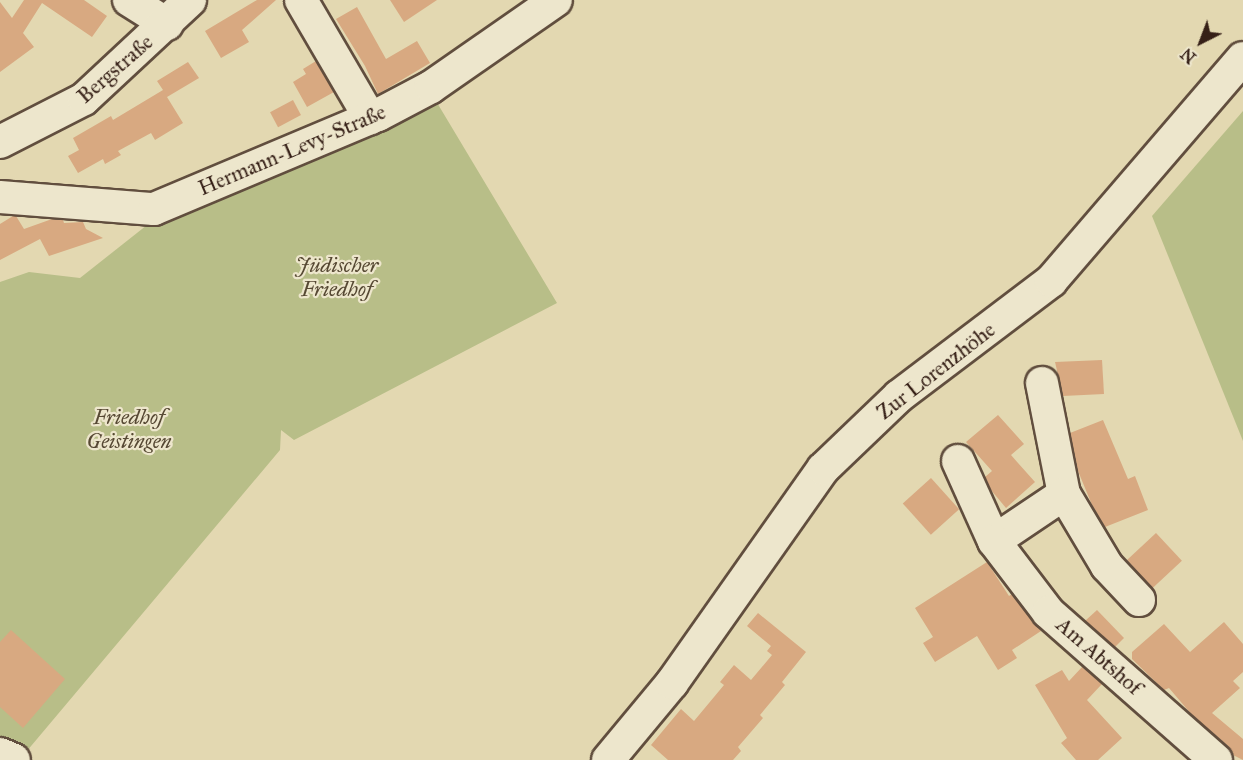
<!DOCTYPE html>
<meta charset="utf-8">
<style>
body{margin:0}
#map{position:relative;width:1243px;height:760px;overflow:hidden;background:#e3d8b1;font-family:"IM FELL Great Primer",serif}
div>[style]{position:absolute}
.green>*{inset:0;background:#b8be88}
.building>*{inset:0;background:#d8a981;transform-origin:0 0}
.roads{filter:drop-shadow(2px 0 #614e3e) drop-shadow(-2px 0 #614e3e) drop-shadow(0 2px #614e3e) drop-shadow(0 -2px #614e3e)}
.minor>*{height:32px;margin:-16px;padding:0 16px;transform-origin:16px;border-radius:16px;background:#ede6cc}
span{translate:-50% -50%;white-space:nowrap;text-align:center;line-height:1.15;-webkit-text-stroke:4.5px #ede6cc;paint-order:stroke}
.street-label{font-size:21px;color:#362017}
.park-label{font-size:21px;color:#564833;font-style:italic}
.north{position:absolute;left:1171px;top:12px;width:60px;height:60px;-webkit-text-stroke:4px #ede6cc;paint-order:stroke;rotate:222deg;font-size:16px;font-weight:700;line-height:24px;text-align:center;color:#362017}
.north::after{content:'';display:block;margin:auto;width:21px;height:27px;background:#362017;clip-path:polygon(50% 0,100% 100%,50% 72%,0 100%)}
</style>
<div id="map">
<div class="green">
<div style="clip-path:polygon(433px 96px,557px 303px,294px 440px,281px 430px,280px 450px,21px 758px,0 748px,0 282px,29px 272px,80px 278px,161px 214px)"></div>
<div style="clip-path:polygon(1243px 111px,1243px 441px,1152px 216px)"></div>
</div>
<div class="building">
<div style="clip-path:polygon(24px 0,84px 0,107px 16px,92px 37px,42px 3px,23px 33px,34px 47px,0 72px,0 2px,12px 18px)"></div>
<div style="clip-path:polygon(257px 0,276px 0,242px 30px,249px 42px,221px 58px,205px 31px)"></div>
<div style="clip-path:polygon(390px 0,437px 0,404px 22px)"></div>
<div style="clip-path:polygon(357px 7px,386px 59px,417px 41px,430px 63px,378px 94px,365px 66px,336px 19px)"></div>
<div style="clip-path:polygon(316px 61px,334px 92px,307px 107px,293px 82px,306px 74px,303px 69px)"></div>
<div style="clip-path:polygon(188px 62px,199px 78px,167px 97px,183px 123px,155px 140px,151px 133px,118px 151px,121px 155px,105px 164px,103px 159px,78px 173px,68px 156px,79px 150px,73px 138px,111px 116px,113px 120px,163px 90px,157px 81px)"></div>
<div style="left:293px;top:100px;width:17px;height:26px;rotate:62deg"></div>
<div style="clip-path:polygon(13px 216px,16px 216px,24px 229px,52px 219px,63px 220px,64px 223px,83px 222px,86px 229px,103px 238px,49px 256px,40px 239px,0 260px,0 224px)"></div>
<div style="clip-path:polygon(1102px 360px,1104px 394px,1063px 396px,1055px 362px)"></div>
<div style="clip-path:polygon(998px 415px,1024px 444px,1011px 455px,1035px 482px,1006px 508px,991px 490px,985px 477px,992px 471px,966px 442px)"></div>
<div style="clip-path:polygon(1103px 420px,1128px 479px,1135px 476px,1148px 510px,1105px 527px,1092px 505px,1078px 471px,1070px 433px)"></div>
<div style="left:931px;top:478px;width:42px;height:38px;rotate:48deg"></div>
<div style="left:1156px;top:533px;width:38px;height:40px;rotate:47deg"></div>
<div style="clip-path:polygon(987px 562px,1009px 596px,1012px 594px,1041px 631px,1012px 650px,1017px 658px,998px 670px,977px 636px,935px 662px,923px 643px,933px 637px,915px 608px)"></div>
<div style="clip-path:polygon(1097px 610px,1124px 638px,1115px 647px,1085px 621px)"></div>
<div style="clip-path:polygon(758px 613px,806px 652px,782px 682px,785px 685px,760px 715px,763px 718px,738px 747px,741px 751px,733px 760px,668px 760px,651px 745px,681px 709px,694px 721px,724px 685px,720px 682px,734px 665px,751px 680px,772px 655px,767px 651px,771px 646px,747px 626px)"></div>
<div style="clip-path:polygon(1224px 622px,1243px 644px,1243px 672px,1233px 681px,1240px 688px,1212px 713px,1243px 739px,1243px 760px,1233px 755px,1228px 746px,1192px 715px,1169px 688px,1164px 690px,1132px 659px,1132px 652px,1164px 624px,1190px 652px)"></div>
<div style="clip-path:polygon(11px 630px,65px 679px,23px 728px,0 707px,0 642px)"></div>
<div style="clip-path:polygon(1083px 666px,1102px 684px,1087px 700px,1122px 738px,1098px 760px,1076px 760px,1061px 743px,1067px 738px,1035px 685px,1062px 670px,1069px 681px)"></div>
</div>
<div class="roads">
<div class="minor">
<div style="left:129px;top:0;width:45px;rotate:32.3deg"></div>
<div style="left:301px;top:0;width:137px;rotate:59.7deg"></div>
<div style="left:0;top:142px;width:94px;rotate:-27.1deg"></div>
<div style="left:84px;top:99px;width:145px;rotate:-43deg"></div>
<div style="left:0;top:197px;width:154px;rotate:4.5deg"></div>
<div style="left:154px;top:209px;width:243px;rotate:-22.8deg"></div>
<div style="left:378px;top:115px;width:60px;rotate:-27.8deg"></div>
<div style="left:431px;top:87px;width:152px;rotate:-34.8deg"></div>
<div style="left:1042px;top:383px;width:113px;rotate:78.8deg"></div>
<div style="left:958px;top:461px;width:88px;rotate:65.8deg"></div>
<div style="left:1139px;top:600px;width:47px;rotate:-133.3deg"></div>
<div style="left:1107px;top:566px;width:84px;rotate:-120.8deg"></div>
<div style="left:1064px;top:494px;width:84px;rotate:146.1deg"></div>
<div style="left:994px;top:541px;width:89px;rotate:52.7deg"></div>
<div style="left:1048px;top:612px;width:224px;rotate:41.4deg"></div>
<div style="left:0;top:754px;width:15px;rotate:23deg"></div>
<div style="left:608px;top:760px;width:100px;rotate:-50.3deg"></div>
<div style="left:672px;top:683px;width:262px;rotate:-54.8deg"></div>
<div style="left:823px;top:469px;width:105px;rotate:-43.8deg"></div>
<div style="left:899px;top:396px;width:191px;rotate:-37.1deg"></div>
<div style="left:1051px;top:281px;width:294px;rotate:-49.3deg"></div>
</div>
</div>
<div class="street-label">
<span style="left:115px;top:69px;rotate:-41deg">Bergstraße</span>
<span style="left:292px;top:150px;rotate:-23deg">Hermann-Levy-Straße</span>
<span style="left:936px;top:371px;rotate:-38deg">Zur Lorenzhöhe</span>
<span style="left:1099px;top:656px;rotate:41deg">Am Abtshof</span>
</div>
<div class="park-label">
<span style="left:337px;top:277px">Jüdischer<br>Friedhof</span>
<span style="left:129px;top:429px">Friedhof<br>Geistingen</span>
</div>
<div class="north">N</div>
</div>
